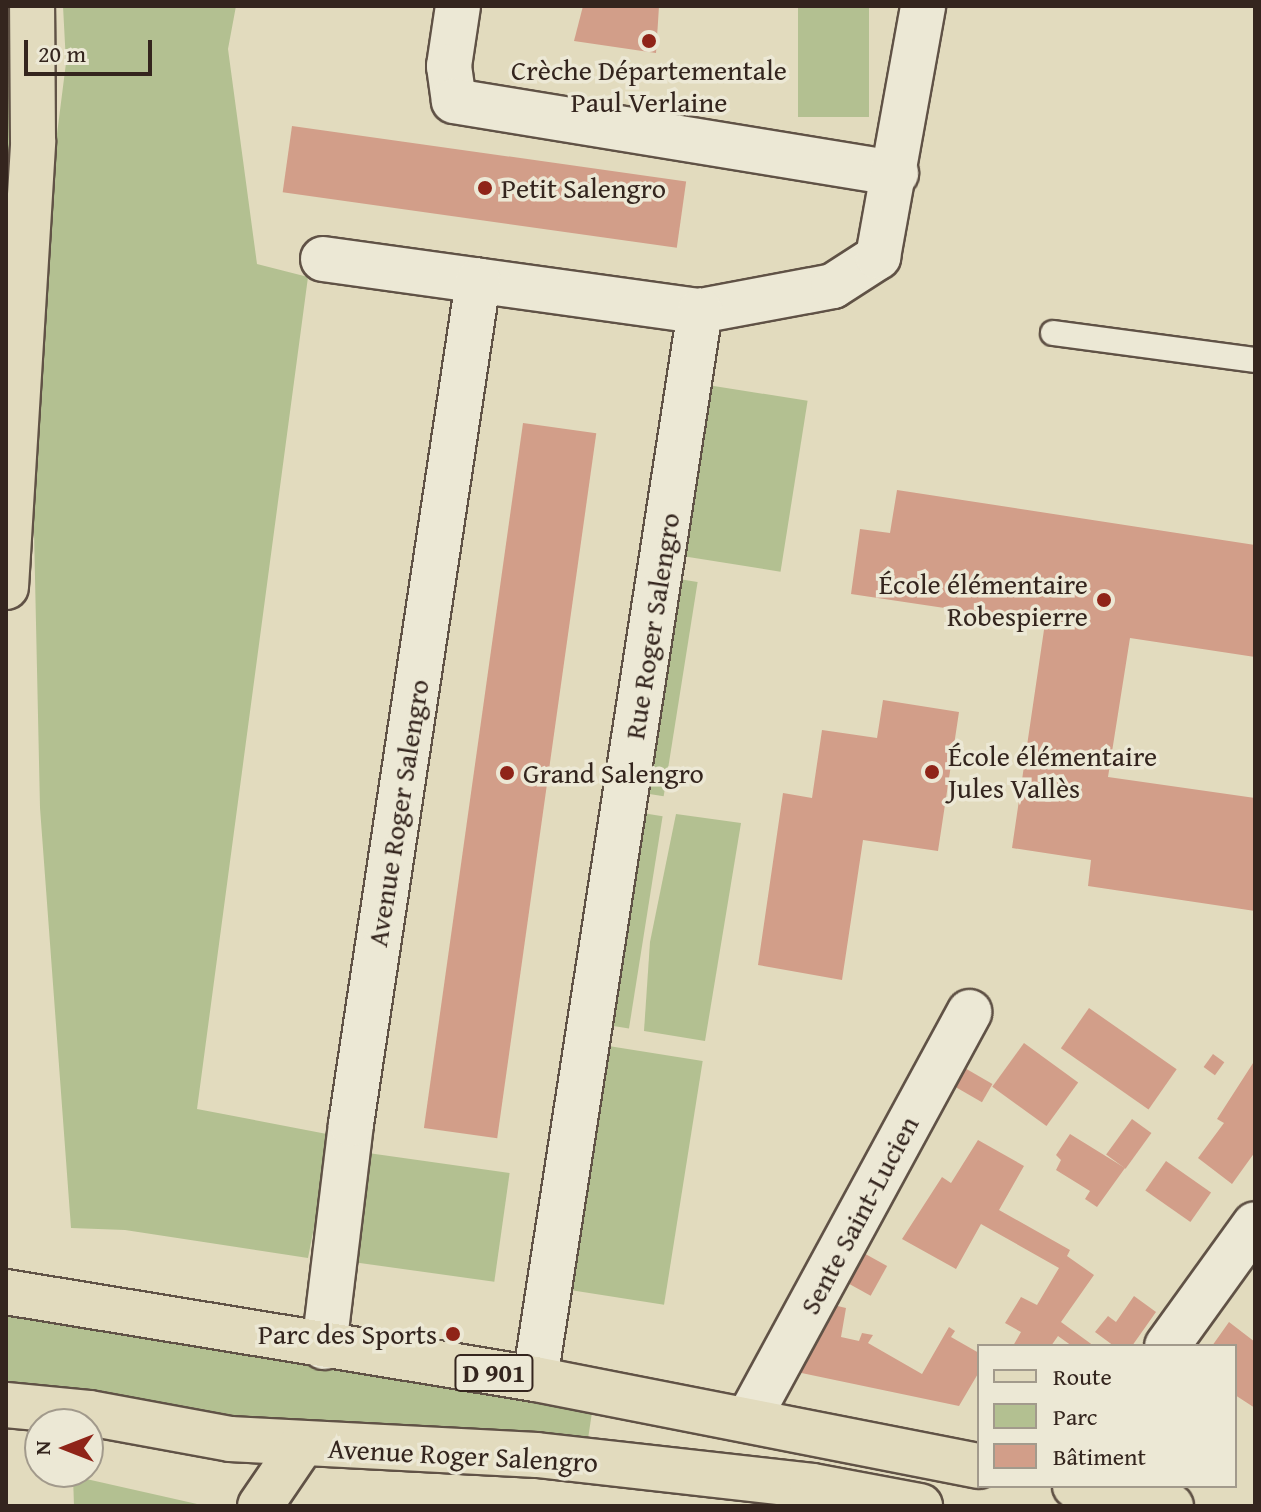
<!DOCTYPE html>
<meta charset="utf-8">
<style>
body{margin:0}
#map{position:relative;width:1261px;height:1512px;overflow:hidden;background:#e2dbbe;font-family:"Gentium Book Plus",serif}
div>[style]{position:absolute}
.green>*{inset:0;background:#b3c091;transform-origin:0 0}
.building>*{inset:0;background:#d29e89;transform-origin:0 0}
.roads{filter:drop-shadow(2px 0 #605246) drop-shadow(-2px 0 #605246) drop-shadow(0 2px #605246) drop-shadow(0 -2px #605246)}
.lane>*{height:24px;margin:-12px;padding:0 12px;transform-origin:12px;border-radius:12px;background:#ece8d5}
.street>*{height:44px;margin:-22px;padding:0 22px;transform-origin:22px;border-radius:22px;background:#ece8d5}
.primary>*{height:44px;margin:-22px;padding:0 22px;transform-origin:22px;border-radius:22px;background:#e2dbbe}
.highway>*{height:44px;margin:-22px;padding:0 22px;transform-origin:22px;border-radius:22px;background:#e2dbbe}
.dots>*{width:22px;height:22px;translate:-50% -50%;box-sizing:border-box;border:4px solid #ece8d5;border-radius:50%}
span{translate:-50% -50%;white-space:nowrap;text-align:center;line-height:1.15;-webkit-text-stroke:7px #ece8d5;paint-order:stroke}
.shield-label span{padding:2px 6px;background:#ece8d5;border:2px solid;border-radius:6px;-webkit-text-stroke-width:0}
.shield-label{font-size:26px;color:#34251e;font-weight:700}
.poi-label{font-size:28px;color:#34251e}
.left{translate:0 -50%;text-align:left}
.right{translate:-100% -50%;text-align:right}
.street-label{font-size:28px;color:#34251e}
.frame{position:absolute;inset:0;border:8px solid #34251e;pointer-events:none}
.legend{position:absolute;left:977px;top:1344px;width:260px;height:144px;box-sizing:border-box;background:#ece8d5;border:2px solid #a29a8c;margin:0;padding:10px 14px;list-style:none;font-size:24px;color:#34251e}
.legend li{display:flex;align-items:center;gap:16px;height:40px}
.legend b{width:40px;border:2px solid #a29a8c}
.north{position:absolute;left:24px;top:1408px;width:80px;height:80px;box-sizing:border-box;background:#ece8d5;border:2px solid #a29a8c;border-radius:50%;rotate:270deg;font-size:22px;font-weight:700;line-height:32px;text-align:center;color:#34251e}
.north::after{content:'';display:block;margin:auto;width:28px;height:36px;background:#8f2418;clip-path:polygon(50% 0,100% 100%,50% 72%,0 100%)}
.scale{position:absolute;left:24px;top:40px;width:128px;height:36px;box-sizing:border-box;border:4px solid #34251e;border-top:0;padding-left:10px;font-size:24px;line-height:28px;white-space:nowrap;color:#34251e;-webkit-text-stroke:6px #ece8d5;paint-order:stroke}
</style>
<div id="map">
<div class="green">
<div style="clip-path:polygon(6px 6px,22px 6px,14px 155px,6px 160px)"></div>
<div style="clip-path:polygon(63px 6px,236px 6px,228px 49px,257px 264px,308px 277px,197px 1109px,332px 1135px,308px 1258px,125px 1230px,71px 1228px,40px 808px,30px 347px,66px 63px)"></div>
<div style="left:798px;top:6px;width:71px;height:111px"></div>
<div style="left:695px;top:383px;width:114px;height:173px;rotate:9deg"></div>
<div style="left:666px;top:577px;width:32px;height:217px;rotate:9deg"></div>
<div style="left:630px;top:811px;width:33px;height:215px;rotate:9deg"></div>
<div style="clip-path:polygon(676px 814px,741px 823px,705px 1041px,644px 1031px,650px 942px)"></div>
<div style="left:596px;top:1044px;width:108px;height:247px;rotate:9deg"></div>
<div style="left:368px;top:1153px;width:143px;height:110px;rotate:8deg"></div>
<div style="clip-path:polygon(6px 1304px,182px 1332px,592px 1412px,588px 1439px,253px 1418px,6px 1382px)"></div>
<div style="clip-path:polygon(73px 1476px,206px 1506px,74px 1506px)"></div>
</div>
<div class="building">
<div style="clip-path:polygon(583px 6px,659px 6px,656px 53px,574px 41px)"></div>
<div style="left:292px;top:126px;width:398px;height:67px;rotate:8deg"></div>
<div style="left:523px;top:423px;width:74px;height:712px;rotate:8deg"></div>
<div style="clip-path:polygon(897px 490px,1255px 545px,1255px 657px,1130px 638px,1108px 777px,1255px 798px,1255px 911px,1088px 886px,1091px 860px,1012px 848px,1045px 623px,851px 594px,860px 529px,890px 533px)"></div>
<div style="clip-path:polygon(883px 700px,959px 712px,938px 851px,863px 840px,842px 980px,758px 965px,783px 793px,812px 798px,822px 730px,877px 738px)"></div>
<div style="left:1089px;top:1008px;width:107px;height:49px;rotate:35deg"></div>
<div style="left:1024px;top:1043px;width:67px;height:54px;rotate:36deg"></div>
<div style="left:1213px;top:1054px;width:14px;height:16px;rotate:36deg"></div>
<div style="clip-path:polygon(1255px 1060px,1255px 1152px,1232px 1184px,1198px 1158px,1224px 1123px,1217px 1119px)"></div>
<div style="left:963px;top:1067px;width:34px;height:21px;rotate:30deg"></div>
<div style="left:1132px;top:1119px;width:24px;height:44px;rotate:36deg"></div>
<div style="clip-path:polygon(1070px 1134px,1125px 1168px,1097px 1207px,1085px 1199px,1090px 1191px,1056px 1170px,1061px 1160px,1056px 1155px)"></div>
<div style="clip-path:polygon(978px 1140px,1024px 1166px,999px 1210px,1070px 1250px,1067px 1256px,1094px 1275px,1061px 1322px,1094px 1346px,1072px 1346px,1058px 1336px,1051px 1346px,1013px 1346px,1021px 1332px,1005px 1323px,1021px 1297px,1037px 1305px,1059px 1268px,981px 1224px,956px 1269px,902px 1239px,942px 1177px,951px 1183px)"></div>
<div style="left:1166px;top:1161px;width:55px;height:36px;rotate:35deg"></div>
<div style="left:860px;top:1251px;width:31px;height:34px;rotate:29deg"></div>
<div style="clip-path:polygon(1134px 1296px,1156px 1312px,1132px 1346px,1114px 1346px,1095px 1332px,1108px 1316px,1116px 1322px)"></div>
<div style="clip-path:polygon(829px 1304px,846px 1308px,841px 1337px,859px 1341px,862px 1333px,873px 1335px,868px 1343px,922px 1374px,949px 1327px,955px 1331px,951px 1337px,979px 1353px,979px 1372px,959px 1406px,792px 1371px)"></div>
<div style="clip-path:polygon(1229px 1322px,1255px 1342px,1255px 1408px,1235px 1395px,1235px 1346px,1212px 1346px)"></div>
</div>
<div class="roads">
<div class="lane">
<div style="left:1053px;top:333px;width:204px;rotate:7.6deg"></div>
</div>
<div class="street">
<div style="left:458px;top:6px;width:61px;rotate:98.5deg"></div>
<div style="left:449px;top:66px;width:35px;rotate:82deg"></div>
<div style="left:454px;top:101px;width:448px;rotate:9.3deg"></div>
<div style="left:323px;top:259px;width:381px;rotate:7.9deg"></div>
<div style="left:700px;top:311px;width:135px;rotate:-10.6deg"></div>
<div style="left:833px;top:286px;width:54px;rotate:-32.8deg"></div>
<div style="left:878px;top:257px;width:255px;rotate:-79.8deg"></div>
<div style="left:1167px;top:1346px;width:150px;rotate:-54.2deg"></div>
<div style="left:324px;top:1347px;width:225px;rotate:-83.1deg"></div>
<div style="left:351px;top:1124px;width:853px;rotate:-81.43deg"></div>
<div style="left:535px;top:1379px;width:1081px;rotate:-81.22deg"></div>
<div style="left:749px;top:1418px;width:462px;rotate:-61.5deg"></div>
</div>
<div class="primary">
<div style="left:6px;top:1292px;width:536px;rotate:9.34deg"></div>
<div style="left:535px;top:1379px;width:452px;rotate:11.1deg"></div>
<div style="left:6px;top:1405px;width:83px;rotate:5.5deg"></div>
<div style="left:89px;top:1413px;width:143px;rotate:10.4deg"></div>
<div style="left:230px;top:1439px;width:307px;rotate:3deg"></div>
<div style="left:537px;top:1455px;width:277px;rotate:6.4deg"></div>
<div style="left:812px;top:1486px;width:110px;rotate:10.5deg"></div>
<div style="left:1075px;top:1486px;width:98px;rotate:11.8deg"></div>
<div style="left:260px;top:1506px;width:73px;rotate:-55.7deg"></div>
</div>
<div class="highway">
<div style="left:6px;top:587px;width:447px;rotate:-86.5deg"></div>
<div style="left:33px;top:141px;width:135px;rotate:-90.4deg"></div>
</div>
</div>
<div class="dots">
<div style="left:649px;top:41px;background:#8f2418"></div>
<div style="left:485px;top:188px;background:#8f2418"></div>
<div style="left:1104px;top:600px;background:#8f2418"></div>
<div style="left:932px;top:772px;background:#8f2418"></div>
<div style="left:507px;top:773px;background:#8f2418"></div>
<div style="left:453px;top:1334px;background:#8f2418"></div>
</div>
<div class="shield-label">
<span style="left:494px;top:1373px">D 901</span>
</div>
<div class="poi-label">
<span style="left:649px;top:86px">Crèche Départementale<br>Paul Verlaine</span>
<span class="left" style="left:501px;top:188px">Petit Salengro</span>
<span class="right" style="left:1088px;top:600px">École élémentaire<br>Robespierre</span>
<span class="left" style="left:948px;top:772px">École élémentaire<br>Jules Vallès</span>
<span class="left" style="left:523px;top:773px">Grand Salengro</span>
<span class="right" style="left:437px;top:1334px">Parc des Sports</span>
</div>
<div class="street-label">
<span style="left:652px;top:626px;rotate:-81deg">Rue Roger Salengro</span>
<span style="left:398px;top:813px;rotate:-81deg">Avenue Roger Salengro</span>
<span style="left:859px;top:1215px;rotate:-62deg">Sente Saint-Lucien</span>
<span style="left:463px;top:1455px;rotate:3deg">Avenue Roger Salengro</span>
</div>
<div class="frame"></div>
<ul class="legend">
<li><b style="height:10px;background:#e2dbbe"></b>Route</li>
<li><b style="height:22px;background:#b3c091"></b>Parc</li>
<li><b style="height:22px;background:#d29e89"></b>Bâtiment</li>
</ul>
<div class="north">N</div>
<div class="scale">20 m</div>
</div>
